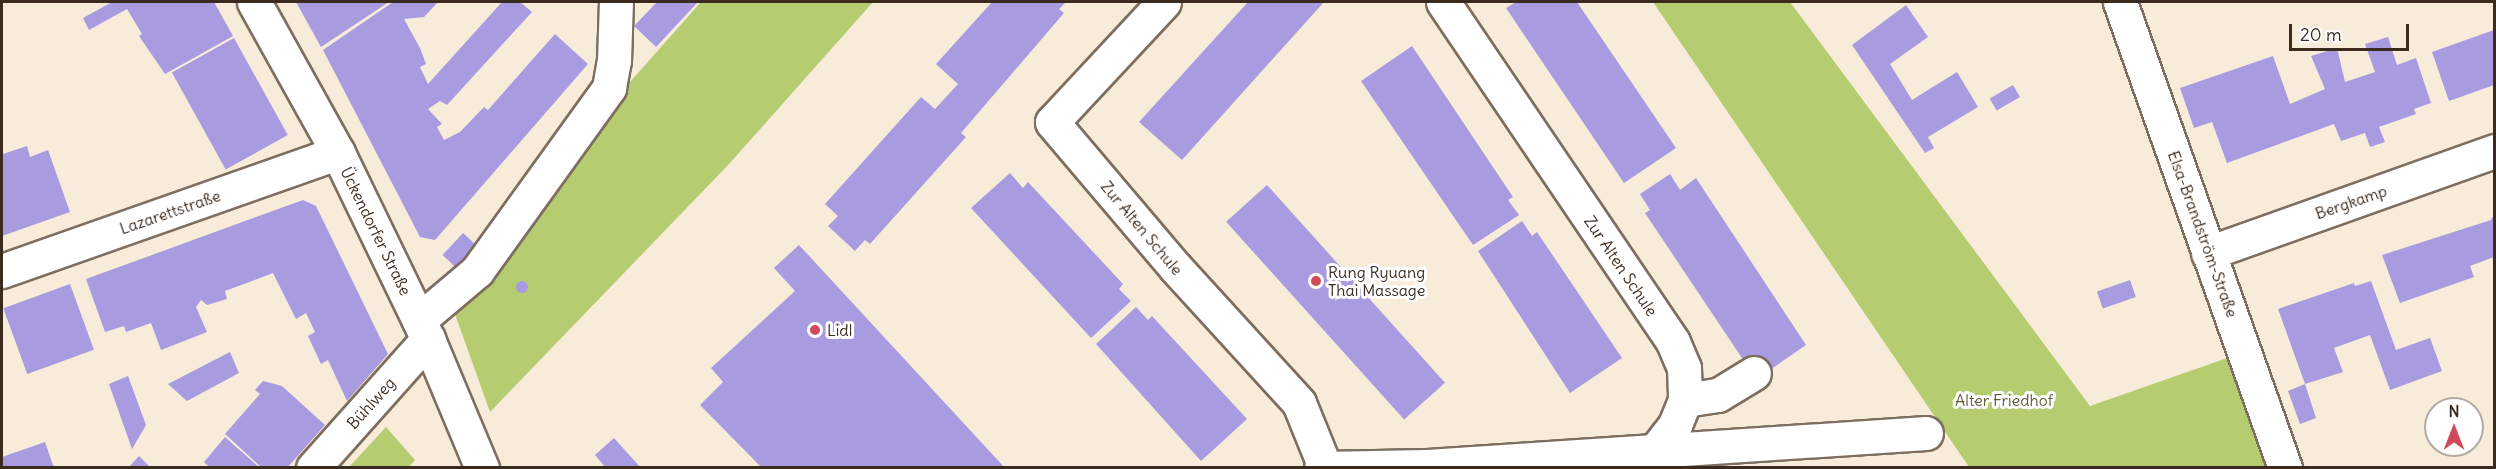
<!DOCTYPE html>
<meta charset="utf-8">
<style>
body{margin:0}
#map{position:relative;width:2496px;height:469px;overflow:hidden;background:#f7ecda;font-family:Delius,sans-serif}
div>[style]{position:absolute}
.green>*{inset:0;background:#b5cc70}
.building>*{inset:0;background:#a89be0;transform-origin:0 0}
.round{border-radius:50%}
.roads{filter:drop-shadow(2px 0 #7d6e60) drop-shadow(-2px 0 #7d6e60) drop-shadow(0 2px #7d6e60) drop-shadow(0 -2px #7d6e60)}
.minor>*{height:33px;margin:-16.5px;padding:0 16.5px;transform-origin:16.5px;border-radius:16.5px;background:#fff}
.major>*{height:33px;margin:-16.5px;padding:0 16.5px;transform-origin:16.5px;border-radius:16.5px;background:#fff}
.dots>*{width:16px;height:16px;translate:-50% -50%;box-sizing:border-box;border:3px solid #fff;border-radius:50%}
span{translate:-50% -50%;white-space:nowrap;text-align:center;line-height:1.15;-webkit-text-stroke:6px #fff;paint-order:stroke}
.street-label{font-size:16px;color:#3b2a1e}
.poi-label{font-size:16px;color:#3b2a1e}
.left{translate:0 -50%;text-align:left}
.park-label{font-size:16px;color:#605b37}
.frame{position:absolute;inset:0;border:3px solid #3b2a1e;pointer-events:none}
.north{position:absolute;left:2424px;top:397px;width:60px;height:60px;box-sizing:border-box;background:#fff;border:2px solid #b1aaa5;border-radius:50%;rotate:0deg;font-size:16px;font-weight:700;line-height:24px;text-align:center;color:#3b2a1e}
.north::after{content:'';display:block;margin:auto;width:21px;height:27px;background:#d1495b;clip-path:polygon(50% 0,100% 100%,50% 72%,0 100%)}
.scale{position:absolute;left:2289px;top:24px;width:120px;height:27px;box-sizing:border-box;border:3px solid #3b2a1e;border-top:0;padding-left:8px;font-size:18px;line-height:21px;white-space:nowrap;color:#3b2a1e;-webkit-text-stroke:4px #fff;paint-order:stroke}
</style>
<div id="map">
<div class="green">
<div style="clip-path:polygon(701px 2px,873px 2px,729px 164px,490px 412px,446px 289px)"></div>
<div style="clip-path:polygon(1653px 2px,1790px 2px,2090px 406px,2233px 356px,2276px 467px,1969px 467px)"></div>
<div style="clip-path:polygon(386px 427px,415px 460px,409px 467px,349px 467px)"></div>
</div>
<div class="building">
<div style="clip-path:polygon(112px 2px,214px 2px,233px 36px,165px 74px,139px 36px,142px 34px,127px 9px,89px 30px,83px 18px)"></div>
<div style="clip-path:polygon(296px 2px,389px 2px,321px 47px)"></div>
<div style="clip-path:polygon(393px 2px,438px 2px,424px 17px,404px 19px,420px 48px,426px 64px,420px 67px,428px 84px,502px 2px,520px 2px,532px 12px,447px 105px,440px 101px,428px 109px,442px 124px,437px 127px,444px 140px,460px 132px,484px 107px,488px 110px,555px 34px,588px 64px,435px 240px,420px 237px,323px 50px)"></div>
<div style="clip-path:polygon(657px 2px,698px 2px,656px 47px,634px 26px)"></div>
<div style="clip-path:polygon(992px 2px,1066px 2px,1059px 9px,1064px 13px,961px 133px,966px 137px,870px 244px,865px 240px,855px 251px,828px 226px,838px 216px,825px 204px,921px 97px,935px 109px,958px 84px,936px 64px)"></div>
<div style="clip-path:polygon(1248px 2px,1324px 2px,1182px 160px,1139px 122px)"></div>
<div style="clip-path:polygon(1516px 2px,1577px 2px,1676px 148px,1624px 183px,1506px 8px)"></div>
<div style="clip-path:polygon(1906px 5px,1928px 37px,1890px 64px,1912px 100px,1957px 72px,1978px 107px,1928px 137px,1934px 148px,1925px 153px,1852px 45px)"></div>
<div style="clip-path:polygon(2494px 30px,2494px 85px,2449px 101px,2432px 52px)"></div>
<div style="clip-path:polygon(2388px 37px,2397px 65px,2416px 58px,2431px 103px,2414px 109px,2416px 114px,2379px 127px,2385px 142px,2370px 147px,2365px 133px,2341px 141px,2334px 124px,2227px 163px,2212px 122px,2194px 128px,2180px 88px,2273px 56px,2290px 104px,2325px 89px,2311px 56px,2337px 48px,2345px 82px,2375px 72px,2365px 44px)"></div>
<div style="left:234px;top:38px;width:111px;height:71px;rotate:61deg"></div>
<div style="clip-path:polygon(1412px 46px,1513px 197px,1508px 200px,1519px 215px,1473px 245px,1361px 81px)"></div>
<div style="left:2013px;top:85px;width:14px;height:27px;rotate:60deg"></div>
<div style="clip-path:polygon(27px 146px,30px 157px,48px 150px,70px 212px,2px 236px,3px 154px)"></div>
<div style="clip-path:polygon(1010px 173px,1023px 188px,1028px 182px,1123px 284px,1119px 289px,1131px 301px,1091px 338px,971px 208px)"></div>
<div style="clip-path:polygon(1670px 174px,1680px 190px,1696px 178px,1806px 345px,1761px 376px,1746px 364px,1645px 213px,1650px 210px,1640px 194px)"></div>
<div style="left:1267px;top:185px;width:266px;height:55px;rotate:48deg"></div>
<div style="clip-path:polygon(303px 200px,316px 206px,388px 354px,347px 401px,328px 360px,321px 364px,308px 336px,315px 332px,306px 313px,296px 319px,273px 273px,225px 291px,227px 299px,207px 305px,201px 300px,196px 307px,207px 332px,161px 350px,151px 323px,126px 332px,124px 326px,105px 332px,86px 279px)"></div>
<div style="clip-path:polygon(2494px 215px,2494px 257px,2470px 266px,2474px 277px,2400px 303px,2382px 255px,2491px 220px)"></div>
<div style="clip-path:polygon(1522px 221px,1532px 236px,1537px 232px,1622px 358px,1570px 393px,1478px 251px)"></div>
<div style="left:463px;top:233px;width:18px;height:30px;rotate:43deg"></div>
<div style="clip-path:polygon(799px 245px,1005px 468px,762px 468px,700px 405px,723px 382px,711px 368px,795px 291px,774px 268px)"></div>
<div style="left:2130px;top:280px;width:18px;height:35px;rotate:71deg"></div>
<div style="clip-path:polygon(2371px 281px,2396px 350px,2430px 338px,2442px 371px,2390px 390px,2370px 335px,2334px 348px,2343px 372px,2305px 384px,2316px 418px,2300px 424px,2288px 391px,2305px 384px,2278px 309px,2354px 283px,2355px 286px)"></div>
<div class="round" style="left:516px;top:281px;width:12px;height:12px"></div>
<div style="left:70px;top:284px;width:70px;height:71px;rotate:70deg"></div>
<div style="clip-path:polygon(1136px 307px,1148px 320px,1152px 316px,1247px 419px,1201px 461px,1096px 344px)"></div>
<div style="clip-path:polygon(230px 352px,239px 373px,187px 401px,168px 384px)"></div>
<div style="clip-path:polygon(128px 376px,146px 425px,132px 449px,109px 384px)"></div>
<div style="clip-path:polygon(263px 381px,282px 386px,325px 425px,287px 468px,262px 468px,225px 434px,260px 394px,255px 390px)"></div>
<div style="clip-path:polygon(225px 437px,260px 468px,210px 468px,204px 462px)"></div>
<div style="clip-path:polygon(614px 438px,641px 468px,606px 468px,595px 455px)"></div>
<div style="clip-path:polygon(45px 442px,54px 468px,2px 468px,2px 457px)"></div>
<div style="clip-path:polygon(139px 456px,151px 468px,128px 468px)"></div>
</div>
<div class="roads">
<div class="minor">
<div style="left:1164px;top:2px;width:164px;rotate:133deg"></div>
<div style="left:1052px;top:122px;width:190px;rotate:49.7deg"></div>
<div style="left:1175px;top:267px;width:184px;rotate:47.6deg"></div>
<div style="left:1299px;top:403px;width:69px;rotate:67.9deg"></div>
<div style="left:1443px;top:2px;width:410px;rotate:55.9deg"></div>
<div style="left:1673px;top:342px;width:28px;rotate:67deg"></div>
<div style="left:1684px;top:368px;width:32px;rotate:88deg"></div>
<div style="left:1685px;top:400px;width:27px;rotate:112deg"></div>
<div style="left:1675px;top:425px;width:31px;rotate:128deg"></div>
<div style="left:2120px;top:2px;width:494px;rotate:70.5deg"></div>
<div style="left:2208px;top:253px;width:304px;rotate:-19.6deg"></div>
<div style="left:2px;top:271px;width:356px;rotate:-19.4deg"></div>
<div style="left:419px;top:320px;width:76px;rotate:-40.2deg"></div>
<div style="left:477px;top:271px;width:226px;rotate:-54.2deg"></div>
<div style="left:609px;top:88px;width:27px;rotate:-80deg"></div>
<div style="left:614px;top:61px;width:59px;rotate:-88.1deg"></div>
<div style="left:1685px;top:400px;width:33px;rotate:-9deg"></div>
<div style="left:1718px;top:395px;width:42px;rotate:-31.4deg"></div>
<div style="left:313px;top:468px;width:173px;rotate:-48.3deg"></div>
<div style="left:1321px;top:468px;width:106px;rotate:-1.1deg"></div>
<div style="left:1427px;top:466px;width:500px;rotate:-3.78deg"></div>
</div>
<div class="major">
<div style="left:254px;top:2px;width:173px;rotate:60.9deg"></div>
<div style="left:338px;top:153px;width:207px;rotate:64.2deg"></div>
<div style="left:428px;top:339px;width:140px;rotate:67.3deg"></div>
</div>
</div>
<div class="dots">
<div style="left:1316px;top:281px;background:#d1495b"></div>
<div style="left:815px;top:330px;background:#d1495b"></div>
</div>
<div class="street-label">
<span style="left:2351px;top:202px;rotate:-19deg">Bergkamp</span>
<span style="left:170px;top:212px;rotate:-19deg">Lazarettstraße</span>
<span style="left:1142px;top:228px;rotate:50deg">Zur Alten Schule</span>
<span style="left:376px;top:231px;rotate:64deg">Ückendorfer Straße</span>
<span style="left:2203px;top:234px;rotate:70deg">Elsa-Brandström-Straße</span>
<span style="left:1621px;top:266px;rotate:56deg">Zur Alten Schule</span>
<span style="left:371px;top:403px;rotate:-48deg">Bühlweg</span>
</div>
<div class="poi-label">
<span class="left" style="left:1328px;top:281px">Rung Ryuang<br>Thai Massage</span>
<span class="left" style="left:827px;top:330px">Lidl</span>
</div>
<div class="park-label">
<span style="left:2004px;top:400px">Alter Friedhof</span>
</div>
<div class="frame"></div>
<div class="north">N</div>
<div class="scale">20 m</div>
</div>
